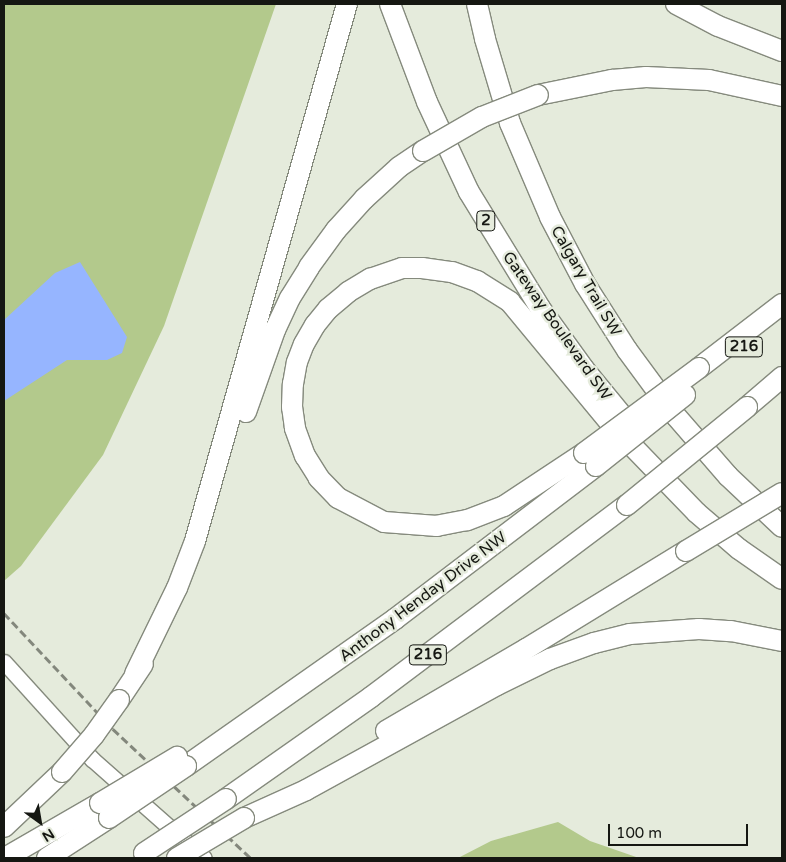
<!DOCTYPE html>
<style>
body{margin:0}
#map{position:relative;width:786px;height:862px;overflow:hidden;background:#e5ebdc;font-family:"Varela Round",sans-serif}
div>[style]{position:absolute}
.green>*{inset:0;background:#b3c98c}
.water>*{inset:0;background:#96b5ff}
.roads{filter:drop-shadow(1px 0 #858a7d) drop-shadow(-1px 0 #858a7d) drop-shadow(0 1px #858a7d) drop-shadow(0 -1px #858a7d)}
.secondary>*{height:15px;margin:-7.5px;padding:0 7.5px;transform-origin:7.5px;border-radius:7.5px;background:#fff}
.motorway>*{height:20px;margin:-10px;padding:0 10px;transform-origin:10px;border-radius:10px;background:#fff}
.rail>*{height:2.5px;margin-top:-1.25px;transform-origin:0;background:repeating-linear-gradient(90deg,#83877c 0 8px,transparent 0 12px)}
.bridges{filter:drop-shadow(1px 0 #858a7d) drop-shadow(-1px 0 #858a7d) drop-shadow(0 1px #858a7d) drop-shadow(0 -1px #858a7d)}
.motorway-bridge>*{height:20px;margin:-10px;padding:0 10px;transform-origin:10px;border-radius:10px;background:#fff}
span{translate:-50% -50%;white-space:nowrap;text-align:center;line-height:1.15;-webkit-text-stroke:5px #e5ebdc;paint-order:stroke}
.shield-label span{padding:1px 4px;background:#e5ebdc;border:1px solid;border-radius:4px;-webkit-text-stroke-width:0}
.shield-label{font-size:15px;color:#151712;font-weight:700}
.street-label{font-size:16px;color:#151712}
.frame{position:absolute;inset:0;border:5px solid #151712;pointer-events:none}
.north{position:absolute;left:15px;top:797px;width:50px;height:50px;-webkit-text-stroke:4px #e5ebdc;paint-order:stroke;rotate:148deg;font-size:14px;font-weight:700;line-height:20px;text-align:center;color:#151712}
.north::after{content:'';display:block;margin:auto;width:18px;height:22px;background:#151712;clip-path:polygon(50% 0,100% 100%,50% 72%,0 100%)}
.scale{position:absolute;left:608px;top:824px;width:140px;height:22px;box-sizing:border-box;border:2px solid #151712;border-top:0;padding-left:6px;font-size:15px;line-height:18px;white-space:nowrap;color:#151712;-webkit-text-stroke:4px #e5ebdc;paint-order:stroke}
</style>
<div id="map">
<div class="green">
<div style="clip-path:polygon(4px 4px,276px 4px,164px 326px,103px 455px,21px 566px,4px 581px)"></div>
<div style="clip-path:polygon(558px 822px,590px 841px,639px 858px,458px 858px,491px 841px)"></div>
</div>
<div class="water">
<div style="clip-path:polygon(80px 262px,127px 337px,122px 353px,107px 360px,67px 360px,4px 401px,4px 320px,55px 273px)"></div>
</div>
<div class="roads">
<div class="secondary">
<div style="left:4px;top:662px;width:131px;rotate:47.8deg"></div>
<div style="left:92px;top:759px;width:149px;rotate:41.5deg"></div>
</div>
<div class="motorway">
<div style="left:390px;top:4px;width:105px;rotate:69.3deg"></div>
<div style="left:427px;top:102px;width:99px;rotate:65deg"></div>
<div style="left:469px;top:192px;width:136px;rotate:58.5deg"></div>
<div style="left:540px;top:308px;width:75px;rotate:54.2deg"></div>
<div style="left:584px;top:369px;width:65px;rotate:50.6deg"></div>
<div style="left:477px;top:4px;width:36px;rotate:77deg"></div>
<div style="left:485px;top:39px;width:88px;rotate:73.4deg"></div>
<div style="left:510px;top:123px;width:102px;rotate:66.9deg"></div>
<div style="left:550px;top:217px;width:76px;rotate:62.4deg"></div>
<div style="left:585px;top:284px;width:78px;rotate:57.5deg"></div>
<div style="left:627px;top:350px;width:81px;rotate:53.6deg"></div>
<div style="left:675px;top:415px;width:81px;rotate:49deg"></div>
<div style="left:728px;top:476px;width:74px;rotate:43.4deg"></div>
<div style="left:676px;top:4px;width:47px;rotate:27.6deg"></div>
<div style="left:718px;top:26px;width:69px;rotate:21.3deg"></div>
<div style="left:538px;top:95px;width:76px;rotate:-11.5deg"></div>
<div style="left:612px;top:80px;width:34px;rotate:-5deg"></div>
<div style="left:646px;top:77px;width:63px;rotate:2.7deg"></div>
<div style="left:709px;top:80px;width:75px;rotate:12.4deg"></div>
<div style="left:699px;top:368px;width:105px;rotate:-37.6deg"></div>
<div style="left:747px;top:407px;width:46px;rotate:-40.6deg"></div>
<div style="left:246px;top:412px;width:87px;rotate:-70.5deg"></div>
<div style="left:275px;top:330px;width:35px;rotate:-65deg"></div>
<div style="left:290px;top:298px;width:36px;rotate:-58deg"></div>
<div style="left:309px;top:267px;width:46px;rotate:-53.9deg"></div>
<div style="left:336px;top:230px;width:42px;rotate:-47.9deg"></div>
<div style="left:364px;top:199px;width:47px;rotate:-42.4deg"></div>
<div style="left:399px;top:167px;width:29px;rotate:-34deg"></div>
<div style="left:584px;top:453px;width:96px;rotate:146.5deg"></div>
<div style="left:504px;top:506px;width:40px;rotate:159deg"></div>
<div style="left:467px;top:520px;width:31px;rotate:169deg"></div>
<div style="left:437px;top:526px;width:53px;rotate:-175.7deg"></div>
<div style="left:384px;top:522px;width:52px;rotate:-152.4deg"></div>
<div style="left:338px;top:498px;width:28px;rotate:-134deg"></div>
<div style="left:319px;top:478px;width:26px;rotate:-122deg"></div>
<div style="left:305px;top:456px;width:30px;rotate:-110deg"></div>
<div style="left:295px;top:428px;width:21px;rotate:-98deg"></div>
<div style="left:292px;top:407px;width:23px;rotate:-88deg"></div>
<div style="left:293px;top:384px;width:22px;rotate:-80deg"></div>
<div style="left:297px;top:362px;width:19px;rotate:-69deg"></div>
<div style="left:304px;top:344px;width:22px;rotate:-60deg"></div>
<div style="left:315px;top:325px;width:21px;rotate:-51deg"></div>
<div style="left:328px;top:309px;width:26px;rotate:-40deg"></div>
<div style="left:348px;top:292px;width:26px;rotate:-31deg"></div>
<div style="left:370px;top:279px;width:34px;rotate:-19deg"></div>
<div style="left:402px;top:268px;width:20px"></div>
<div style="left:422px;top:268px;width:30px;rotate:8deg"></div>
<div style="left:452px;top:272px;width:27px;rotate:20deg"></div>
<div style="left:477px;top:281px;width:39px;rotate:32deg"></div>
<div style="left:510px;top:302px;width:157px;rotate:50.4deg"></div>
<div style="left:610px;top:423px;width:125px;rotate:46deg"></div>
<div style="left:697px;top:513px;width:55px;rotate:40.6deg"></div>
<div style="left:739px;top:549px;width:52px;rotate:34.9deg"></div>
<div style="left:135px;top:674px;width:96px;rotate:-64deg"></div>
<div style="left:177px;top:588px;width:50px;rotate:-69deg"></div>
<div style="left:195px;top:541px;width:558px;rotate:-74.2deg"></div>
<div style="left:119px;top:700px;width:43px;rotate:-56.3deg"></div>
<div style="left:386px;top:731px;width:162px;rotate:-30.4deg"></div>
<div style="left:526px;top:649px;width:188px;rotate:-31.5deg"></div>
<div style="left:186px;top:766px;width:256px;rotate:-35.1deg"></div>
<div style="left:395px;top:619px;width:253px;rotate:-37.3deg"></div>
<div style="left:226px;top:799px;width:177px;rotate:-35.1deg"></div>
<div style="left:371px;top:697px;width:320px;rotate:-36.9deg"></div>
<div style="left:244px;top:818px;width:68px;rotate:-24.3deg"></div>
<div style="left:306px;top:790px;width:218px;rotate:-28.8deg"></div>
<div style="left:497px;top:685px;width:59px;rotate:-26.1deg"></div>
<div style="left:550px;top:659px;width:47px;rotate:-20deg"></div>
<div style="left:594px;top:643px;width:37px;rotate:-14deg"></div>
<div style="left:630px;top:634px;width:69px;rotate:-4.1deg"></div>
<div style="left:699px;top:629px;width:32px;rotate:4deg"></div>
<div style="left:731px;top:631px;width:52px;rotate:11.1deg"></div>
<div style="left:4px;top:827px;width:80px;rotate:-43.5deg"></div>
<div style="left:5px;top:858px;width:110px;rotate:-30.1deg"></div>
<div style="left:47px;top:858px;width:74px;rotate:-32.8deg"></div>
</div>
</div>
<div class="rail">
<div style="left:4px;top:613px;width:159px;rotate:46.8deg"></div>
<div style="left:113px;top:729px;width:189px;rotate:43.1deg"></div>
</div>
<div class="bridges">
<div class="motorway-bridge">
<div style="left:423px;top:151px;width:68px;rotate:-30deg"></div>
<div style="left:482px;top:117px;width:60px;rotate:-21.4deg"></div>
<div style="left:584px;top:453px;width:143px;rotate:-36.5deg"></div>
<div style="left:596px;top:466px;width:114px;rotate:-38.6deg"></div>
<div style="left:627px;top:505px;width:155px;rotate:-39.2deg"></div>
<div style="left:686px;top:551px;width:112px;rotate:-31.1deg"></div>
<div style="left:62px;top:772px;width:49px;rotate:-49.1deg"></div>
<div style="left:94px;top:735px;width:43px;rotate:-54.5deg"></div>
<div style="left:100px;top:803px;width:90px;rotate:-30.9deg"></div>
<div style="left:109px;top:818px;width:93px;rotate:-34deg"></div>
<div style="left:144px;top:853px;width:98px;rotate:-33.4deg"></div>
<div style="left:177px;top:858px;width:78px;rotate:-30.8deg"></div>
</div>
</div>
<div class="shield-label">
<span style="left:486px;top:221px">2</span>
<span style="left:744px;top:347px">216</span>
<span style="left:428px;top:655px">216</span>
</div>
<div class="street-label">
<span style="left:586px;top:281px;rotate:60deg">Calgary Trail SW</span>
<span style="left:557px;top:326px;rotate:55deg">Gateway Boulevard SW</span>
<span style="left:423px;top:597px;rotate:-37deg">Anthony Henday Drive NW</span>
</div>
<div class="frame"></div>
<div class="north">N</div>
<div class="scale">100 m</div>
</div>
